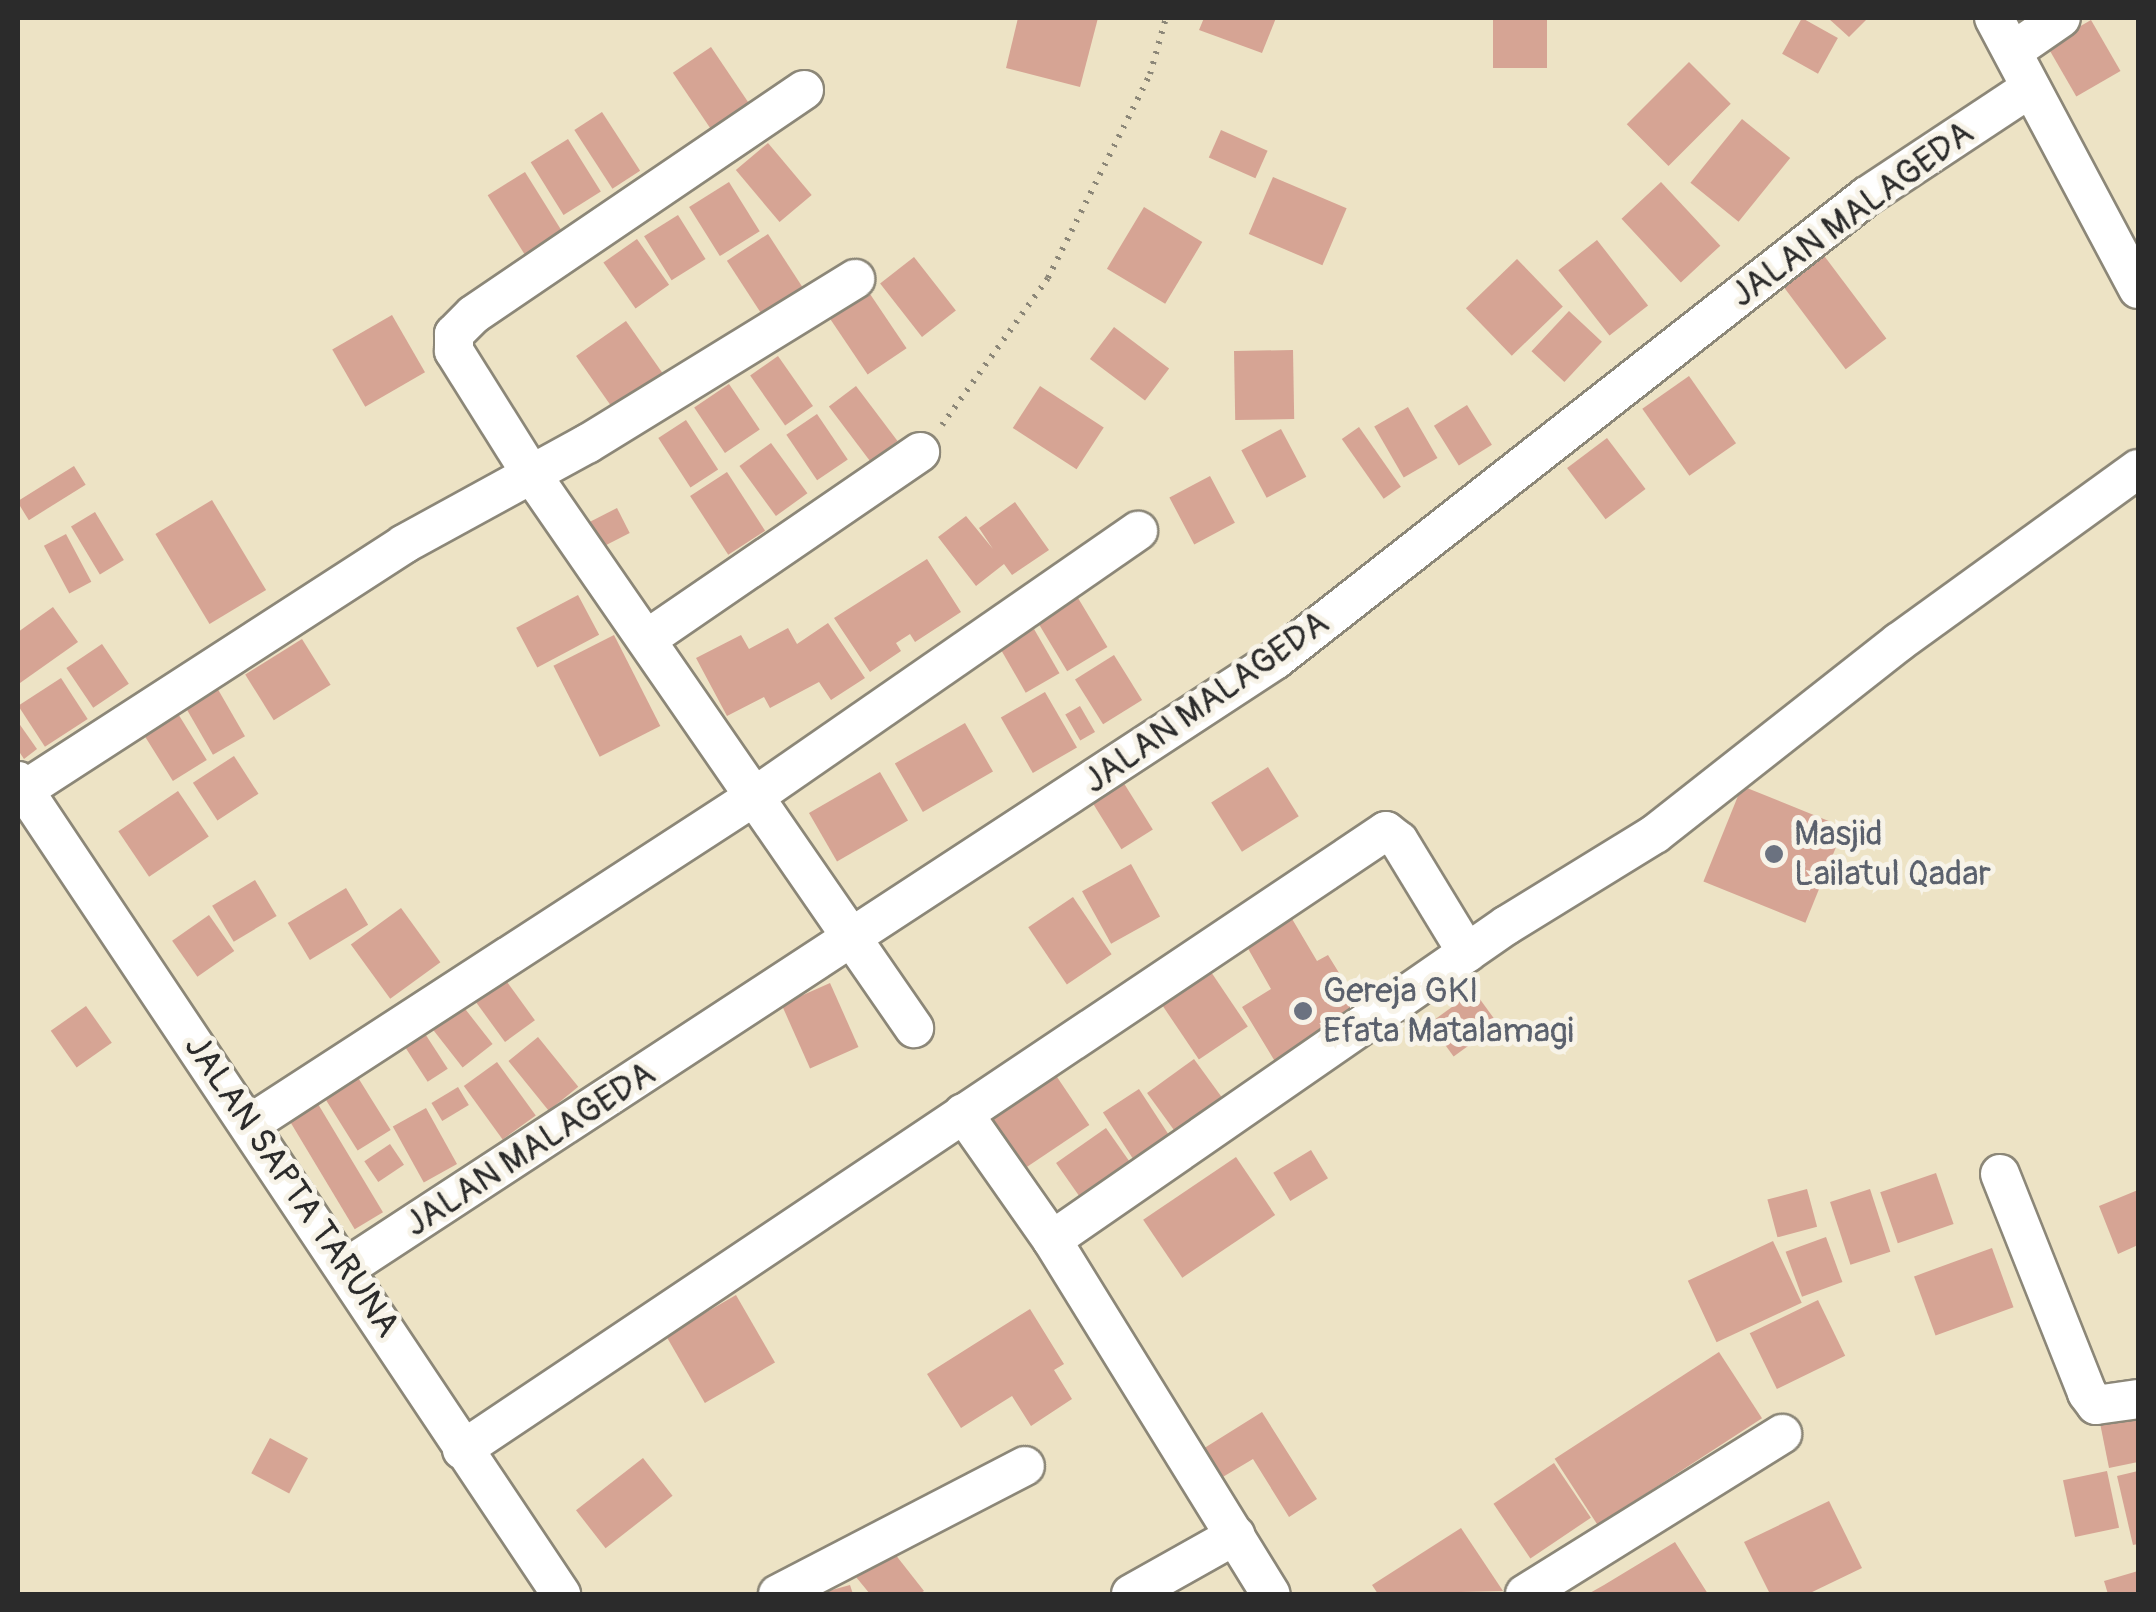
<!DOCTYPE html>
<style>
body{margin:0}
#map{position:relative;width:2156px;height:1612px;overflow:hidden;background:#ede3c5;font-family:Pangolin,sans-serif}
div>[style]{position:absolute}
.building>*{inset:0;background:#d6a494;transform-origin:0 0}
.path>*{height:6px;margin-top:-3px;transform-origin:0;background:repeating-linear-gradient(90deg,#8c8778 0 2.5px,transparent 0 10.5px)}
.roads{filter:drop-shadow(2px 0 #8c8778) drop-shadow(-2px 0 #8c8778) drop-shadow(0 2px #8c8778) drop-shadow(0 -2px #8c8778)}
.minor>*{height:38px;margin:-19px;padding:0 19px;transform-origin:19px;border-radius:19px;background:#fff}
.dots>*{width:28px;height:28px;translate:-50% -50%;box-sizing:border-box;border:5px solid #f7f3e8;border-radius:50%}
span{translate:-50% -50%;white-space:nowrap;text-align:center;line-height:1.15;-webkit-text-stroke:10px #f7f3e8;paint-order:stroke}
.street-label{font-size:35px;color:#2b2b2b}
.worship-label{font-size:35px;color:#5b616d}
.left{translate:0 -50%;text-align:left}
.frame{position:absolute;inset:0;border:20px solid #2b2b2b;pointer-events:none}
</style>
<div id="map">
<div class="building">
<div style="clip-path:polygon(1018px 18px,1098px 18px,1080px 87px,1006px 68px)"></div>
<div style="clip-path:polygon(1204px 18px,1276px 18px,1262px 53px,1199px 30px)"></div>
<div style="left:1493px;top:18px;width:54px;height:50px"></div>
<div style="left:1802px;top:18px;width:41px;height:41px;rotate:29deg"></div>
<div style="clip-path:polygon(1828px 18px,1868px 18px,1849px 37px)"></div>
<div style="left:2091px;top:20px;width:59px;height:51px;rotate:60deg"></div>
<div style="left:711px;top:47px;width:69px;height:46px;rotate:56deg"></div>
<div style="left:1689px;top:62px;width:59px;height:88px;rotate:45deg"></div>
<div style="left:602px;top:112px;width:70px;height:33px;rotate:57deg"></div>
<div style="left:1742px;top:119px;width:62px;height:82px;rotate:39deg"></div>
<div style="left:1221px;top:130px;width:51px;height:30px;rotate:24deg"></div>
<div style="left:568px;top:139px;width:62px;height:44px;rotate:58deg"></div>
<div style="left:768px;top:143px;width:68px;height:42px;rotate:50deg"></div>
<div style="left:525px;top:172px;width:71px;height:44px;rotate:58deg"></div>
<div style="left:1273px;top:177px;width:80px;height:62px;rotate:23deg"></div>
<div style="left:729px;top:182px;width:58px;height:47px;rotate:58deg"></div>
<div style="left:1661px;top:182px;width:87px;height:54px;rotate:47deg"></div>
<div style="left:1144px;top:207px;width:68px;height:72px;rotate:31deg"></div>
<div style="left:678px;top:215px;width:52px;height:40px;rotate:58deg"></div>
<div style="left:768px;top:234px;width:70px;height:49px;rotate:57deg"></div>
<div style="left:637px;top:239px;width:56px;height:41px;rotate:55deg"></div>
<div style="left:1597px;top:240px;width:83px;height:49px;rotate:52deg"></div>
<div style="left:1819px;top:249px;width:112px;height:51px;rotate:53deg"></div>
<div style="left:914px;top:257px;width:68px;height:43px;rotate:52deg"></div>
<div style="left:1517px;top:259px;width:66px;height:71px;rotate:46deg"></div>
<div style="left:868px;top:291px;width:69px;height:47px;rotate:56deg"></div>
<div style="left:1569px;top:311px;width:45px;height:55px;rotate:43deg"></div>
<div style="left:392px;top:315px;width:66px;height:69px;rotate:60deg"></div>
<div style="left:626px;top:321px;width:70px;height:61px;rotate:55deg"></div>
<div style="left:1114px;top:327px;width:69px;height:40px;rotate:37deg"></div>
<div style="left:1293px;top:350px;width:69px;height:59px;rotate:89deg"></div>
<div style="left:778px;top:356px;width:61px;height:34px;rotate:55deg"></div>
<div style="left:1689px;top:376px;width:82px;height:57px;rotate:55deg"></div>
<div style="left:729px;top:384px;width:55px;height:42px;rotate:56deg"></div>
<div style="left:856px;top:386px;width:69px;height:34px;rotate:53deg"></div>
<div style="left:1040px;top:386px;width:76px;height:50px;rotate:33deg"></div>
<div style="left:1467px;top:405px;width:47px;height:39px;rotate:58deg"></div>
<div style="left:1408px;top:407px;width:59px;height:39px;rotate:60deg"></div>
<div style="left:817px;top:414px;width:55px;height:37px;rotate:56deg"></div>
<div style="left:686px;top:420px;width:59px;height:33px;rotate:57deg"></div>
<div style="left:1359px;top:427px;width:73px;height:21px;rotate:55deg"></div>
<div style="left:1281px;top:429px;width:54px;height:45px;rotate:62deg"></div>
<div style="left:1607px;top:438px;width:64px;height:50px;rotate:53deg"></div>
<div style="left:771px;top:443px;width:62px;height:39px;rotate:54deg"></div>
<div style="left:74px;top:466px;width:22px;height:67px;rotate:58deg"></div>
<div style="left:727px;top:472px;width:70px;height:44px;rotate:57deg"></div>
<div style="left:1210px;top:476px;width:53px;height:46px;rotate:62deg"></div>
<div style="left:212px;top:500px;width:105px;height:66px;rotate:59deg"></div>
<div style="clip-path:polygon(1015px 502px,1049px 550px,1012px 575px,1004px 564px,976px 586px,938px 537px,966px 516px,993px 549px,979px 528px)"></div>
<div style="left:617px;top:508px;width:28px;height:45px;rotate:63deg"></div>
<div style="left:95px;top:512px;width:56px;height:28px;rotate:59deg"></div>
<div style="left:66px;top:534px;width:54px;height:25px;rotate:62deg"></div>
<div style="clip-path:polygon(927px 559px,961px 612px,915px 642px,910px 634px,896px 643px,901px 651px,870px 672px,834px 618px)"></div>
<div style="left:1075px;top:593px;width:63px;height:47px;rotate:59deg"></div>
<div style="left:578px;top:595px;width:45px;height:70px;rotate:62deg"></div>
<div style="clip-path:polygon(53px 607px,78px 642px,20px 683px,18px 632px)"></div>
<div style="clip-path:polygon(828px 623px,865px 678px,831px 700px,819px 682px,770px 708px,764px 697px,727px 716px,696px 658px,741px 635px,749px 649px,788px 628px,797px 644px)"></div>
<div style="left:1034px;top:629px;width:51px;height:39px;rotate:60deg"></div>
<div style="left:614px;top:635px;width:102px;height:68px;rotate:63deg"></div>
<div style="left:302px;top:639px;width:54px;height:67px;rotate:58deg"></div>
<div style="left:102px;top:644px;width:48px;height:43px;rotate:56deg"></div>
<div style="left:1114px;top:655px;width:53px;height:46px;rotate:58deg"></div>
<div style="left:61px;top:678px;width:49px;height:51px;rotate:57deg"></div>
<div style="left:216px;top:686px;width:58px;height:37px;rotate:60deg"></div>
<div style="left:1045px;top:692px;width:64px;height:51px;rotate:60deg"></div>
<div style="left:1080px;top:706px;width:30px;height:17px;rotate:60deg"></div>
<div style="left:175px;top:709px;width:60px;height:40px;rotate:58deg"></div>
<div style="clip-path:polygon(18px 722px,37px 749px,24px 759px,18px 750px)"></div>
<div style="left:965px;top:723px;width:56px;height:81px;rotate:60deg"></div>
<div style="left:234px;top:756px;width:45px;height:49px;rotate:57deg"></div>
<div style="left:1268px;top:767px;width:58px;height:67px;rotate:58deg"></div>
<div style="left:880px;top:772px;width:56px;height:82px;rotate:60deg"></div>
<div style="left:1120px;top:777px;width:62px;height:37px;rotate:58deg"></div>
<div style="left:1742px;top:786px;width:110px;height:103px;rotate:22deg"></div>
<div style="left:178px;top:791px;width:55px;height:72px;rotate:56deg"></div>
<div style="left:1131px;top:864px;width:60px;height:56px;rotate:61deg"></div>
<div style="left:255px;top:880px;width:42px;height:50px;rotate:59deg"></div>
<div style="left:346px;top:888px;width:43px;height:68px;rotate:59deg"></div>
<div style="left:1073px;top:897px;width:69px;height:54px;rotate:56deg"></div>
<div style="left:401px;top:908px;width:67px;height:62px;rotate:54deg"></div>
<div style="clip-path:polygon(1288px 912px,1317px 961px,1328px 955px,1365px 1015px,1279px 1068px,1242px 1007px,1271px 989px,1242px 938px)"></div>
<div style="left:209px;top:915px;width:44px;height:45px;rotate:55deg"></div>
<div style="left:1207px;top:966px;width:73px;height:59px;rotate:56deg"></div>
<div style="left:502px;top:975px;width:56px;height:37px;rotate:54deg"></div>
<div style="left:830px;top:983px;width:70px;height:53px;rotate:66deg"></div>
<div style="left:1474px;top:991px;width:41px;height:55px;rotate:54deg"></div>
<div style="left:455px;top:996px;width:61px;height:38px;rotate:52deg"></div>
<div style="left:86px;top:1006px;width:45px;height:43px;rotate:55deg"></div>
<div style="left:420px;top:1026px;width:51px;height:24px;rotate:57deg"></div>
<div style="left:538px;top:1037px;width:64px;height:38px;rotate:51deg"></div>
<div style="left:1194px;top:1059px;width:59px;height:58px;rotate:54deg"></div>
<div style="left:497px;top:1062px;width:66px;height:41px;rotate:54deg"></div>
<div style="left:352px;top:1068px;width:73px;height:39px;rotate:58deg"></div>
<div style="left:1053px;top:1071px;width:65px;height:92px;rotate:56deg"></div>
<div style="left:458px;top:1087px;width:21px;height:31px;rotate:59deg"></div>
<div style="left:1139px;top:1089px;width:68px;height:43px;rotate:57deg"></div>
<div style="left:315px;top:1099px;width:132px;height:33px;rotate:59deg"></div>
<div style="left:426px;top:1108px;width:64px;height:38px;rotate:61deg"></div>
<div style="left:1106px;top:1128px;width:55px;height:61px;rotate:55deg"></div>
<div style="left:390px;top:1144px;width:25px;height:31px;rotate:56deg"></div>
<div style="left:1311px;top:1150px;width:33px;height:44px;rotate:59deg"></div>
<div style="left:1236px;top:1157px;width:70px;height:112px;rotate:56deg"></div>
<div style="left:1936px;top:1173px;width:54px;height:59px;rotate:71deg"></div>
<div style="left:1807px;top:1189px;width:39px;height:41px;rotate:75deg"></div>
<div style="left:1870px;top:1189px;width:66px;height:42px;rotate:72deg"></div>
<div style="clip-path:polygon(2138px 1190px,2138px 1245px,2118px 1254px,2099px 1206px)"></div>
<div style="left:1826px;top:1237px;width:48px;height:43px;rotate:70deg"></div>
<div style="left:1773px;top:1241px;width:68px;height:94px;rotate:65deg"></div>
<div style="left:1992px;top:1248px;width:63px;height:83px;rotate:70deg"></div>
<div style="left:736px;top:1295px;width:78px;height:81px;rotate:60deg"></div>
<div style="left:1818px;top:1300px;width:62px;height:76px;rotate:64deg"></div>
<div style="clip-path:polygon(1030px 1309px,1064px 1364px,1054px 1370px,1072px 1399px,1031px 1426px,1012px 1396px,961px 1428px,927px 1374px)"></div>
<div style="left:1719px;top:1352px;width:79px;height:196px;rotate:57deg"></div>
<div style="clip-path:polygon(2138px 1410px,2138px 1462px,2109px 1468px,2099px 1418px)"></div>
<div style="clip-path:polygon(1262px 1412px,1317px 1499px,1289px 1517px,1253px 1459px,1216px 1481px,1198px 1452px)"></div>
<div style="left:270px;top:1438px;width:43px;height:40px;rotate:28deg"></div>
<div style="left:643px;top:1458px;width:48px;height:85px;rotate:52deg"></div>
<div style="left:1554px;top:1463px;width:66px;height:73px;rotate:56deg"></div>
<div style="left:2107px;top:1471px;width:58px;height:45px;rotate:78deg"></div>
<div style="clip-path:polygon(2138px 1471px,2138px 1544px,2133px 1545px,2117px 1476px)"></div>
<div style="clip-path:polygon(1829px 1501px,1862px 1568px,1808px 1594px,1770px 1594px,1744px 1542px)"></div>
<div style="clip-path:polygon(1461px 1528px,1503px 1591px,1378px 1594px,1372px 1585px)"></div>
<div style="clip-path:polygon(1675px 1542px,1708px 1594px,1588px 1594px,1604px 1585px)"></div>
<div style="clip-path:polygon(891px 1549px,924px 1591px,919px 1594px,870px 1594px,856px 1577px)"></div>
<div style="clip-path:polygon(2138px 1571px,2138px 1594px,2108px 1594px,2104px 1581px)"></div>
<div style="clip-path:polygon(850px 1585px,853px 1594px,822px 1594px,821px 1593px)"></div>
</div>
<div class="path">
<div style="left:942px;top:425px;width:181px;rotate:-54.2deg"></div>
<div style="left:1048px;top:278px;width:228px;rotate:-63.4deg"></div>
<div style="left:1150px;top:74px;width:58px;rotate:-74.1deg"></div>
</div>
<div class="roads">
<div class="minor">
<div style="left:1994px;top:18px;width:307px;rotate:62deg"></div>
<div style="left:2013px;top:51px;width:58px;rotate:-34.5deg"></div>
<div style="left:804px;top:90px;width:400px;rotate:145.8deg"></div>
<div style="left:473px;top:315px;width:27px;rotate:135deg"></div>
<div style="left:454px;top:334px;width:17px;rotate:90deg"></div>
<div style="left:454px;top:351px;width:143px;rotate:57.9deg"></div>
<div style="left:530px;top:472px;width:676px;rotate:55.37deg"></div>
<div style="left:647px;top:639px;width:331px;rotate:-34.4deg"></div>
<div style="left:18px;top:781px;width:978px;rotate:56.26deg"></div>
<div style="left:18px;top:794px;width:460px;rotate:-32.9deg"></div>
<div style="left:404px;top:544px;width:209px;rotate:-28.7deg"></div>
<div style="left:587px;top:444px;width:315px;rotate:-31.6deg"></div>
<div style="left:963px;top:1113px;width:155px;rotate:55deg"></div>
<div style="left:1052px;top:1240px;width:553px;rotate:-34.7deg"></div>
<div style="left:1507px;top:925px;width:174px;rotate:-31.6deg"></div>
<div style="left:1655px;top:834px;width:310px;rotate:-38.2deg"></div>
<div style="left:1899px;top:642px;width:295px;rotate:-35.9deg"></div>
<div style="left:250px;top:1124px;width:602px;rotate:-33deg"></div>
<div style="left:755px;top:796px;width:466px;rotate:-34.7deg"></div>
<div style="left:2000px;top:1174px;width:236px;rotate:68.3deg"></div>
<div style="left:2087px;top:1393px;width:15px;rotate:53deg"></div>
<div style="left:2096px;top:1405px;width:42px;rotate:-8.1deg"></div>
<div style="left:1052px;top:1240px;width:416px;rotate:58.3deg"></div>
<div style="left:346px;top:1268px;width:1110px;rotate:-33.2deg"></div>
<div style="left:1275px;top:660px;width:752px;rotate:-38.09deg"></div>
<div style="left:1867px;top:196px;width:196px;rotate:-33.5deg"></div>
<div style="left:462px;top:1450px;width:1112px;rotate:-33.82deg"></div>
<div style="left:1386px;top:831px;width:16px;rotate:38deg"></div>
<div style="left:1399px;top:841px;width:131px;rotate:58.7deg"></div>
<div style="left:778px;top:1594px;width:278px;rotate:-27.4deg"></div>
<div style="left:1131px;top:1594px;width:120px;rotate:-29.3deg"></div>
<div style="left:1525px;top:1594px;width:303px;rotate:-31.9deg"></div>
</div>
</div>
<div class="dots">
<div style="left:1774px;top:854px;background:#6b7280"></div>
<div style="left:1303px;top:1011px;background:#6b7280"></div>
</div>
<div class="street-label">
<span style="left:1852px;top:214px;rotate:-36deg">JALAN MALAGEDA</span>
<span style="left:1206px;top:702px;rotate:-35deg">JALAN MALAGEDA</span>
<span style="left:530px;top:1149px;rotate:-33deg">JALAN MALAGEDA</span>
<span style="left:292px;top:1186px;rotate:56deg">JALAN SAPTA TARUNA</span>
</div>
<div class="worship-label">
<span class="left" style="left:1794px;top:854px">Masjid<br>Lailatul Qadar</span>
<span class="left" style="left:1323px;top:1011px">Gereja GKI<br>Efata Matalamagi</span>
</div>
<div class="frame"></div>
</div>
